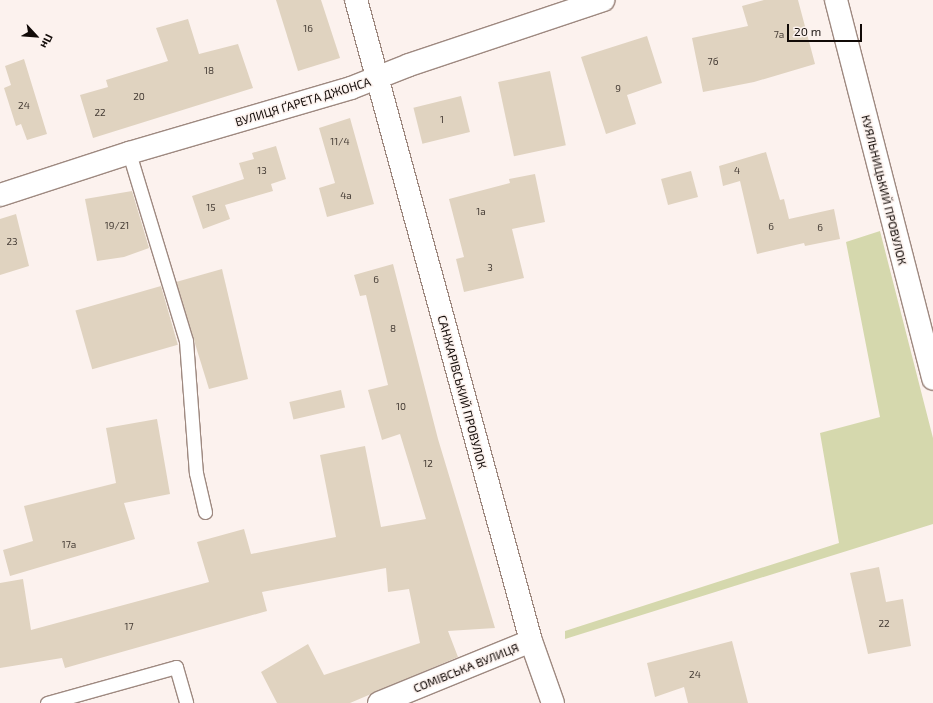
<!DOCTYPE html>
<meta charset="utf-8">
<style>
body{margin:0}
#map{position:relative;width:933px;height:703px;overflow:hidden;background:#fcf2ee;font-family:"Exo 2",sans-serif}
div>[style]{position:absolute}
.green>*{inset:0;background:#d5d8ad}
.building>*{inset:0;background:#e0d3c0;transform-origin:0 0}
.roads{filter:drop-shadow(1px 0 #9e8980) drop-shadow(-1px 0 #9e8980) drop-shadow(0 1px #9e8980) drop-shadow(0 -1px #9e8980)}
.lane>*{height:13px;margin:-6.5px;padding:0 6.5px;transform-origin:6.5px;border-radius:6.5px;background:#fff}
.street>*{height:22px;margin:-11px;padding:0 11px;transform-origin:11px;border-radius:11px;background:#fff}
span{translate:-50% -50%;white-space:nowrap;text-align:center;line-height:1.15;-webkit-text-stroke:3px #fcf2ee;paint-order:stroke}
.number-label{font-size:10px;color:#453c35}
.number-label span{-webkit-text-stroke-width:0}
.street-label{font-size:12px;color:#110a07}
.north{position:absolute;left:16px;top:16px;width:40px;height:40px;-webkit-text-stroke:3px #fcf2ee;paint-order:stroke;rotate:116deg;font-size:11px;font-weight:700;line-height:16px;text-align:center;color:#110a07}
.north::after{content:'';display:block;margin:auto;width:14px;height:18px;background:#110a07;clip-path:polygon(50% 0,100% 100%,50% 72%,0 100%)}
.scale{position:absolute;left:787px;top:24px;width:75px;height:18px;box-sizing:border-box;border:2px solid #110a07;border-top:0;padding-left:5px;font-size:12px;line-height:14px;white-space:nowrap;color:#110a07;-webkit-text-stroke:3px #fcf2ee;paint-order:stroke}
</style>
<div id="map">
<div class="green">
<div style="clip-path:polygon(880px 231px,933px 438px,933px 524px,565px 639px,565px 631px,839px 543px,820px 433px,880px 417px,846px 242px)"></div>
</div>
<div class="building">
<div style="clip-path:polygon(276px 0,321px 0,340px 58px,298px 71px)"></div>
<div style="clip-path:polygon(764px 0,798px 0,815px 64px,754px 82px,703px 92px,692px 38px,748px 26px,742px 6px)"></div>
<div style="clip-path:polygon(188px 19px,199px 54px,238px 44px,253px 88px,93px 138px,80px 95px,108px 87px,106px 80px,168px 61px,156px 28px)"></div>
<div style="clip-path:polygon(647px 36px,662px 83px,627px 95px,636px 124px,606px 134px,581px 57px)"></div>
<div style="clip-path:polygon(24px 59px,47px 134px,27px 140px,21px 124px,16px 126px,4px 88px,11px 85px,5px 66px)"></div>
<div style="left:550px;top:71px;width:76px;height:53px;rotate:78deg"></div>
<div style="left:461px;top:96px;width:37px;height:49px;rotate:76deg"></div>
<div style="clip-path:polygon(350px 118px,374px 204px,327px 217px,319px 188px,335px 183px,319px 128px)"></div>
<div style="clip-path:polygon(276px 146px,286px 179px,271px 184px,273px 191px,225px 205px,230px 219px,203px 229px,192px 196px,244px 179px,239px 163px,254px 159px,252px 153px)"></div>
<div style="clip-path:polygon(766px 152px,780px 200px,784px 199px,789px 219px,834px 209px,840px 239px,805px 246px,804px 243px,757px 254px,740px 181px,723px 186px,719px 166px)"></div>
<div style="left:691px;top:171px;width:27px;height:31px;rotate:75deg"></div>
<div style="clip-path:polygon(535px 174px,545px 222px,512px 229px,524px 278px,464px 292px,456px 259px,464px 257px,449px 199px,510px 183px,509px 179px)"></div>
<div style="clip-path:polygon(132px 191px,149px 248px,124px 257px,97px 261px,85px 199px)"></div>
<div style="clip-path:polygon(16px 214px,29px 266px,0 275px,0 219px)"></div>
<div style="clip-path:polygon(393px 264px,438px 439px,495px 628px,448px 631px,458px 657px,350px 703px,277px 703px,261px 672px,308px 644px,324px 675px,420px 643px,409px 589px,388px 592px,386px 568px,262px 592px,267px 611px,65px 668px,62px 658px,0 668px,0 583px,23px 579px,31px 630px,209px 582px,197px 542px,244px 529px,251px 554px,336px 537px,320px 455px,365px 446px,381px 527px,426px 519px,400px 434px,382px 440px,368px 390px,388px 385px,366px 295px,360px 296px,354px 275px)"></div>
<div style="clip-path:polygon(222px 269px,248px 379px,209px 389px,176px 282px)"></div>
<div style="left:161px;top:286px;width:61px;height:89px;rotate:74deg"></div>
<div style="left:341px;top:390px;width:18px;height:53px;rotate:77deg"></div>
<div style="clip-path:polygon(157px 419px,170px 494px,124px 503px,135px 539px,10px 576px,3px 550px,33px 541px,24px 506px,116px 483px,106px 428px)"></div>
<div style="clip-path:polygon(879px 567px,886px 602px,903px 599px,911px 646px,868px 654px,850px 573px)"></div>
<div style="clip-path:polygon(732px 641px,748px 703px,688px 703px,684px 687px,655px 697px,647px 663px)"></div>
</div>
<div class="roads">
<div class="lane">
<div style="left:129px;top:153px;width:196px;rotate:73.1deg"></div>
<div style="left:186px;top:341px;width:132px;rotate:85.7deg"></div>
<div style="left:196px;top:473px;width:40px;rotate:77deg"></div>
<div style="left:47px;top:703px;width:134px;rotate:-15.6deg"></div>
<div style="left:176px;top:667px;width:37px;rotate:74deg"></div>
</div>
<div class="street">
<div style="left:356px;top:0;width:664px;rotate:74.73deg"></div>
<div style="left:531px;top:641px;width:66px;rotate:70.5deg"></div>
<div style="left:836px;top:0;width:391px;rotate:75.6deg"></div>
<div style="left:0;top:195px;width:136px;rotate:-18deg"></div>
<div style="left:129px;top:153px;width:231px;rotate:-16.3deg"></div>
<div style="left:351px;top:88px;width:62px;rotate:-21.6deg"></div>
<div style="left:409px;top:65px;width:205px;rotate:-18.5deg"></div>
<div style="left:379px;top:703px;width:164px;rotate:-22.2deg"></div>
</div>
</div>
<div class="number-label">
<span style="left:308px;top:29px">16</span>
<span style="left:779px;top:35px">7а</span>
<span style="left:713px;top:62px">7б</span>
<span style="left:209px;top:71px">18</span>
<span style="left:618px;top:89px">9</span>
<span style="left:139px;top:97px">20</span>
<span style="left:24px;top:106px">24</span>
<span style="left:100px;top:113px">22</span>
<span style="left:442px;top:120px">1</span>
<span style="left:340px;top:142px">11/4</span>
<span style="left:262px;top:171px">13</span>
<span style="left:737px;top:171px">4</span>
<span style="left:346px;top:196px">4а</span>
<span style="left:211px;top:208px">15</span>
<span style="left:481px;top:212px">1а</span>
<span style="left:117px;top:226px">19/21</span>
<span style="left:771px;top:227px">6</span>
<span style="left:820px;top:228px">6</span>
<span style="left:12px;top:242px">23</span>
<span style="left:490px;top:268px">3</span>
<span style="left:376px;top:280px">6</span>
<span style="left:393px;top:329px">8</span>
<span style="left:401px;top:407px">10</span>
<span style="left:428px;top:464px">12</span>
<span style="left:69px;top:545px">17а</span>
<span style="left:884px;top:624px">22</span>
<span style="left:129px;top:627px">17</span>
<span style="left:695px;top:675px">24</span>
</div>
<div class="street-label">
<span style="left:303px;top:102px;rotate:-17deg">ВУЛИЦЯ ҐАРЕТА ДЖОНСА</span>
<span style="left:884px;top:190px;rotate:76deg">КУЯЛЬНИЦЬКИЙ ПРОВУЛОК</span>
<span style="left:462px;top:392px;rotate:75deg">САНЖАРІВСЬКИЙ ПРОВУЛОК</span>
<span style="left:466px;top:668px;rotate:-22deg">СОМІВСЬКА ВУЛИЦЯ</span>
</div>
<div class="north">Пн</div>
<div class="scale">20 m</div>
</div>
